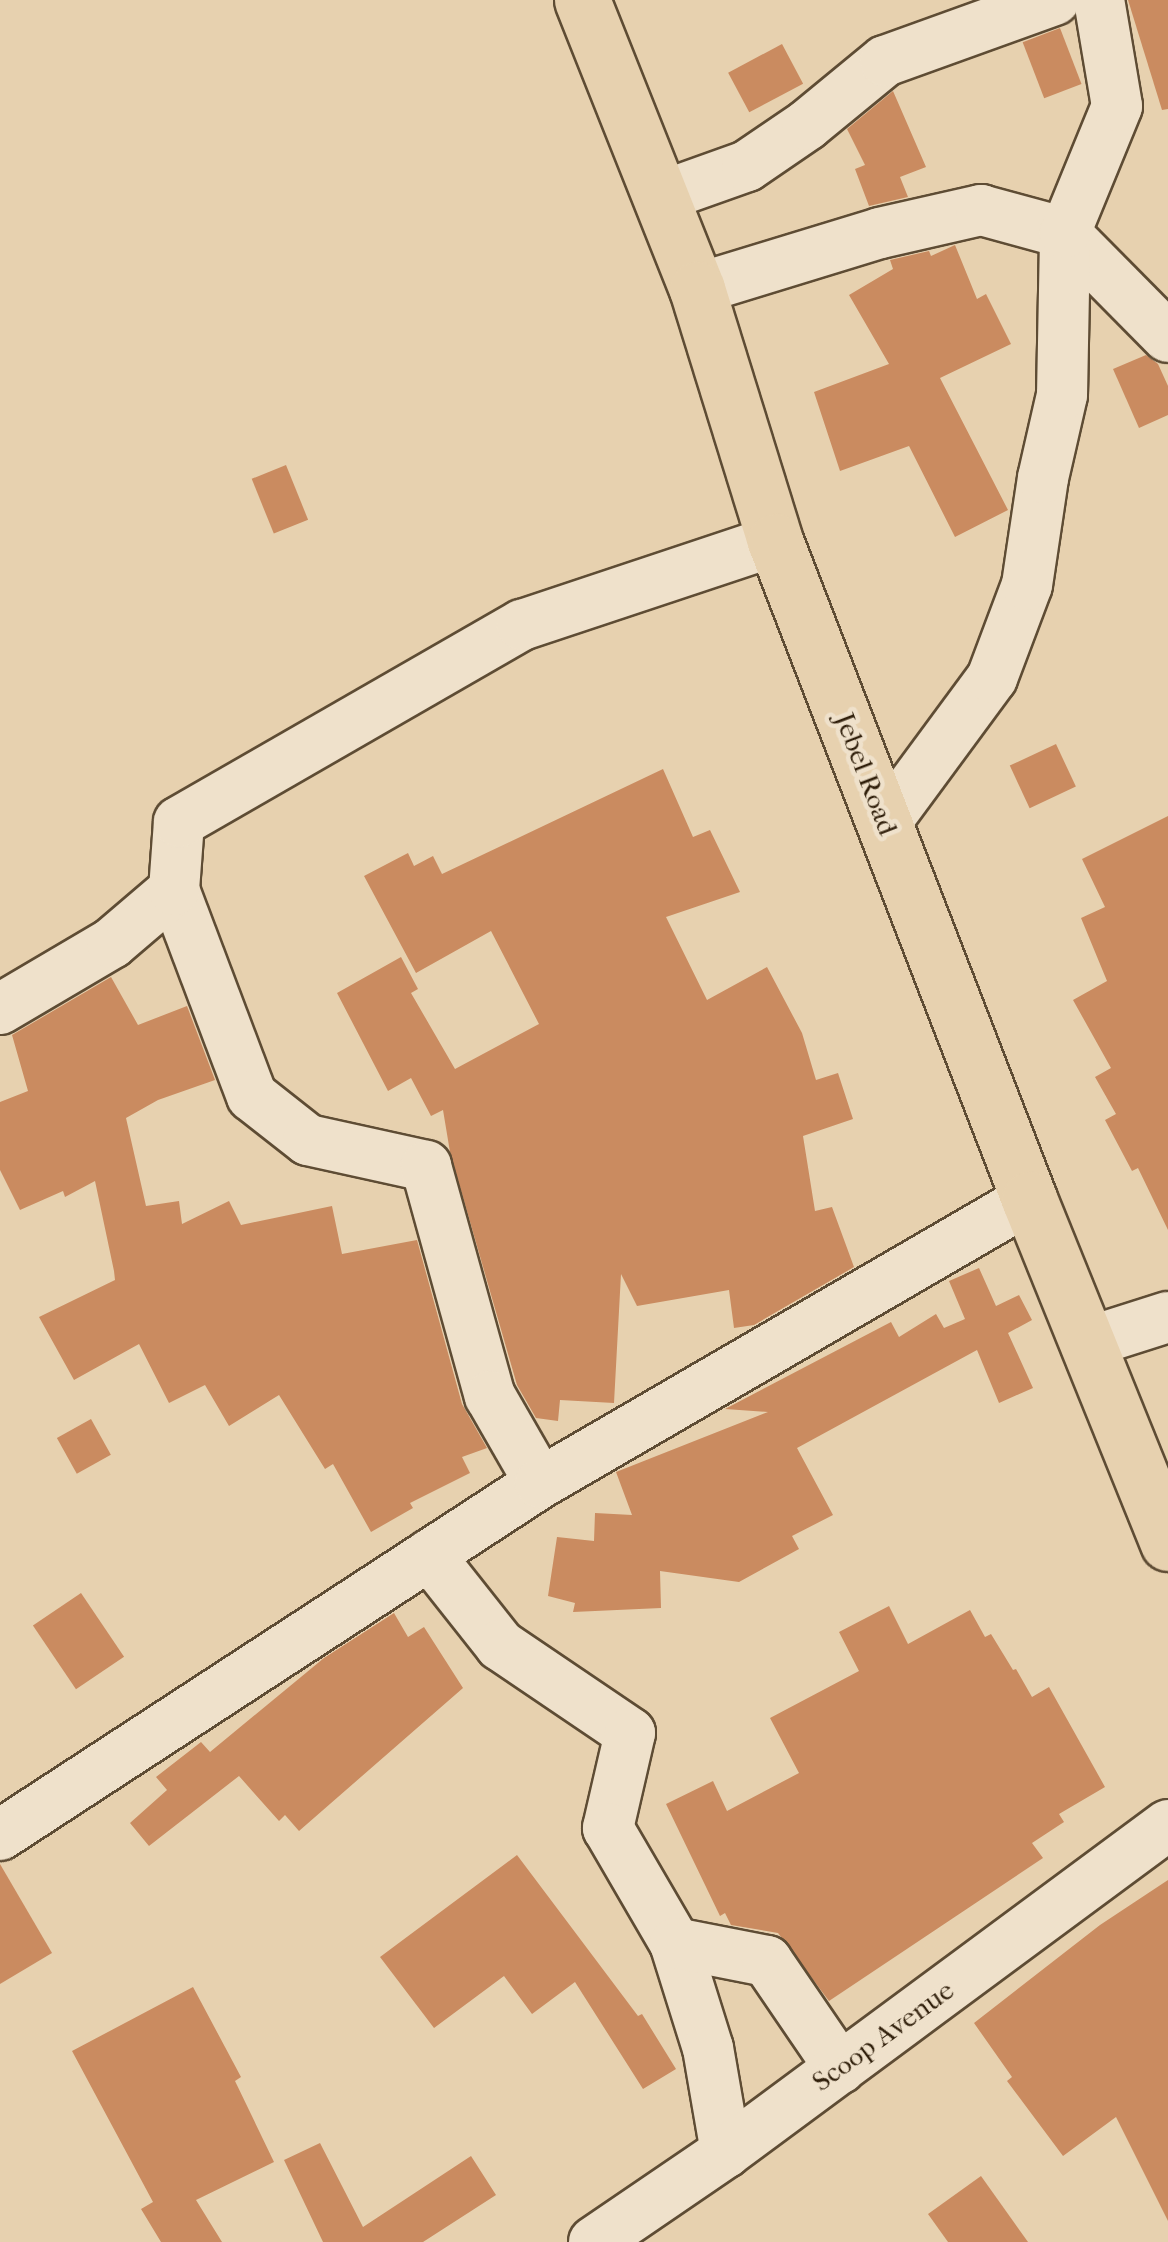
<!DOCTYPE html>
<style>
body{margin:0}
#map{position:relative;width:1168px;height:2242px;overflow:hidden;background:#e7d1af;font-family:"IM FELL French Canon",serif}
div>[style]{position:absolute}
.building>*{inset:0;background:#ca8b60;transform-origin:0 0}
.roads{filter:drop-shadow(2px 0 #5e4c34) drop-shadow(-2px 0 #5e4c34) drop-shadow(0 2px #5e4c34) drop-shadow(0 -2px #5e4c34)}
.minor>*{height:50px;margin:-25px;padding:0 25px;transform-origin:25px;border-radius:25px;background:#efe1cb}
.major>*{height:55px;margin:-27.5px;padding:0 27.5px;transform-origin:27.5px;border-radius:27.5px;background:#e7d1af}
span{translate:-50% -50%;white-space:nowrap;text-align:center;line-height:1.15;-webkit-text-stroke:9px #efe1cb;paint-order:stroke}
.street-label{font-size:28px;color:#301f0b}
</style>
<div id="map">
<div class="building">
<div style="clip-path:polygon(1128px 0,1168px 0,1168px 109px,1162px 110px)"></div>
<div style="left:1060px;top:28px;width:60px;height:40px;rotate:69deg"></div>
<div style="left:782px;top:44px;width:45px;height:61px;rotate:62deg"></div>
<div style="clip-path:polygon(893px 91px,926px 167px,900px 177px,908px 197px,869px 206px,855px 169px,865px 165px,847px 129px)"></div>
<div style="clip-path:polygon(955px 245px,977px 299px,986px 294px,1011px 344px,940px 378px,1008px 510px,955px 537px,909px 446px,840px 471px,814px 392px,889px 364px,849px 295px,893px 269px,890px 260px,929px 251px,931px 256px)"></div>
<div style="clip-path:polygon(1146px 355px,1158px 364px,1168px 386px,1168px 415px,1139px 428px,1113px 369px)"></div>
<div style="left:286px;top:465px;width:59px;height:37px;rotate:68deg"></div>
<div style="left:1056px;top:744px;width:47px;height:51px;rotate:65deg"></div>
<div style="clip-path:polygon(663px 769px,693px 837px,710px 830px,740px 892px,666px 917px,707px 1000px,767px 967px,802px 1033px,816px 1080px,838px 1073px,853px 1119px,803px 1136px,815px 1211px,832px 1207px,854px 1267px,754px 1325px,734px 1328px,729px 1290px,637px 1306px,621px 1274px,614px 1403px,560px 1400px,558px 1421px,536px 1418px,517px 1385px,450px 1152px,443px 1110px,431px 1116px,411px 1078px,388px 1091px,337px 993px,401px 957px,418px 989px,411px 993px,455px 1069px,539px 1024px,491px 931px,416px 973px,364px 876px,408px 853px,414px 866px,433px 856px,442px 874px)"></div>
<div style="clip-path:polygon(1168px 816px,1168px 1230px,1138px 1168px,1132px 1171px,1105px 1120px,1116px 1114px,1095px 1077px,1111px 1068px,1073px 1000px,1107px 981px,1081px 918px,1105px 907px,1082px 859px)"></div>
<div style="clip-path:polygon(111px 977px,138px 1025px,187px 1006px,215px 1080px,158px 1100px,126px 1118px,146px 1206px,179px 1201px,182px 1224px,229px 1201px,241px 1225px,332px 1206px,342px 1254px,417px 1240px,462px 1404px,487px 1448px,462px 1457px,470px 1473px,410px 1503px,413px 1508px,371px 1532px,333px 1464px,325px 1469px,279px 1395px,229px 1426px,205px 1385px,169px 1403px,139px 1344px,74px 1380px,39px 1317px,115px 1280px,114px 1271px,95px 1181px,65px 1197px,63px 1191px,20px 1210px,0 1170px,0 1102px,28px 1091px,12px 1035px)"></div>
<div style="clip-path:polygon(979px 1268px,996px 1306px,1019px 1295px,1032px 1320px,1008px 1333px,1033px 1388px,999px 1403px,977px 1350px,797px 1448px,833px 1515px,792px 1536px,799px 1549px,739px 1582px,660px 1571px,661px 1608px,573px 1612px,575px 1603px,548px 1596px,557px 1537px,594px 1541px,595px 1513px,632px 1515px,616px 1472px,768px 1412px,725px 1409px,891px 1322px,899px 1337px,936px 1314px,944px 1328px,965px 1319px,949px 1281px)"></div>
<div style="left:91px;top:1419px;width:41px;height:39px;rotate:61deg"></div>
<div style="left:81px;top:1593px;width:77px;height:58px;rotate:56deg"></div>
<div style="clip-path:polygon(889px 1606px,908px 1644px,970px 1610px,985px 1637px,991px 1634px,1013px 1670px,1016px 1669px,1032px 1697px,1049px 1687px,1105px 1787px,1059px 1814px,1064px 1822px,1032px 1843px,1043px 1858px,829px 2001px,778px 1933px,731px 1925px,725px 1913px,720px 1916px,666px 1804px,713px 1781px,727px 1811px,799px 1773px,770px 1718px,859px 1671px,839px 1632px)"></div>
<div style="clip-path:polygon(394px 1613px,408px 1637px,424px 1627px,463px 1688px,299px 1831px,285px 1815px,279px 1821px,239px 1776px,149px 1846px,130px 1823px,167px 1790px,156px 1777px,201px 1742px,210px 1752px,324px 1658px)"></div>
<div style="clip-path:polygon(517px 1855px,638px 2016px,642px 2014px,676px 2069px,643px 2089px,575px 1982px,532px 2014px,504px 1976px,434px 2028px,380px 1957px)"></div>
<div style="clip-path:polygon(0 1864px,52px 1953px,0 1984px)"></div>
<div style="clip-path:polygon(1168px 1880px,1168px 2221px,1116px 2117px,1063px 2156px,1007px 2081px,1012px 2077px,974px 2023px,1100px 1925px)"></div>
<div style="clip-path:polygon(193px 1987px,241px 2077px,235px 2081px,274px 2162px,196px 2200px,222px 2242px,161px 2242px,141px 2209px,153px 2202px,72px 2051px)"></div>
<div style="clip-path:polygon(320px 2143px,363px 2227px,471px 2156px,496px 2195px,423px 2242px,323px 2242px,284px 2160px)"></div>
<div style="clip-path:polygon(981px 2176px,1028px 2242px,948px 2242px,928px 2214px)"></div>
</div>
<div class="roads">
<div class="minor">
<div style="left:660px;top:197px;width:92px;rotate:-19.6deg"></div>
<div style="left:747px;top:166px;width:73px;rotate:-34.3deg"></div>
<div style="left:807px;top:125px;width:101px;rotate:-39.4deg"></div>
<div style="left:885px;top:61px;width:180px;rotate:-19.8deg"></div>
<div style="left:697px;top:289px;width:191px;rotate:-17deg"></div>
<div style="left:880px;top:233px;width:104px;rotate:-12.8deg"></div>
<div style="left:981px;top:210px;width:87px;rotate:15.3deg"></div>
<div style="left:1065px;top:233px;width:146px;rotate:45.3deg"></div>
<div style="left:885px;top:823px;width:180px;rotate:-53.6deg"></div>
<div style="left:992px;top:678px;width:99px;rotate:-69.4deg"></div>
<div style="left:1027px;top:585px;width:108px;rotate:-81.5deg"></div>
<div style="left:1043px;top:478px;width:85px;rotate:-77.1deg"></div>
<div style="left:1062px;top:395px;width:162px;rotate:-88.9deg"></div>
<div style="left:1065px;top:233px;width:137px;rotate:-67.7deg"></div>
<div style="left:1117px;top:106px;width:108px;rotate:-99.6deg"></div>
<div style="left:174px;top:890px;width:220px;rotate:69.3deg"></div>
<div style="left:252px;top:1096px;width:71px;rotate:38.2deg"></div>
<div style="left:308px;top:1140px;width:121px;rotate:12.4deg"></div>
<div style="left:426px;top:1166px;width:239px;rotate:74.5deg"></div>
<div style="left:490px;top:1396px;width:100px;rotate:60.1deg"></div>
<div style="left:0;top:1009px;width:130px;rotate:-30.5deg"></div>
<div style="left:112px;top:943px;width:82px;rotate:-40.5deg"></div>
<div style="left:174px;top:890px;width:68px;rotate:-85.8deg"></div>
<div style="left:179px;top:822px;width:396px;rotate:-29.9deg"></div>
<div style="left:522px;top:625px;width:267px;rotate:-18.4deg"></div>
<div style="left:1086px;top:1343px;width:86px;rotate:-17.6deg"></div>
<div style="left:429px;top:1555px;width:115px;rotate:51.7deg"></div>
<div style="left:500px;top:1645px;width:157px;rotate:34.1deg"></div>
<div style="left:630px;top:1733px;width:98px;rotate:103deg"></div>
<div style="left:608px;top:1828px;width:133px;rotate:59.8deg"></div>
<div style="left:675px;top:1943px;width:110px;rotate:72.6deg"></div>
<div style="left:708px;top:2048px;width:106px;rotate:80.2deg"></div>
<div style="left:0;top:1835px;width:645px;rotate:-33.1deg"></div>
<div style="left:540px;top:1483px;width:565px;rotate:-30.15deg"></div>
<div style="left:675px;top:1943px;width:94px;rotate:11.1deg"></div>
<div style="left:767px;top:1961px;width:130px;rotate:55.7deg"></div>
<div style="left:594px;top:2242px;width:160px;rotate:-34.3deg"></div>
<div style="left:726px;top:2152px;width:550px;rotate:-36.49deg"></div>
</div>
<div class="major">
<div style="left:582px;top:0;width:311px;rotate:68.3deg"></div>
<div style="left:697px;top:289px;width:264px;rotate:72.8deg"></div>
<div style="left:775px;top:541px;width:705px;rotate:68.89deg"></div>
<div style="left:1029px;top:1199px;width:371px;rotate:68deg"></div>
</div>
</div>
<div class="street-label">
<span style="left:866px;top:774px;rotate:69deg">Jebel Road</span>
<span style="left:883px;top:2036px;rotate:-36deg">Scoop Avenue</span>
</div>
</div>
